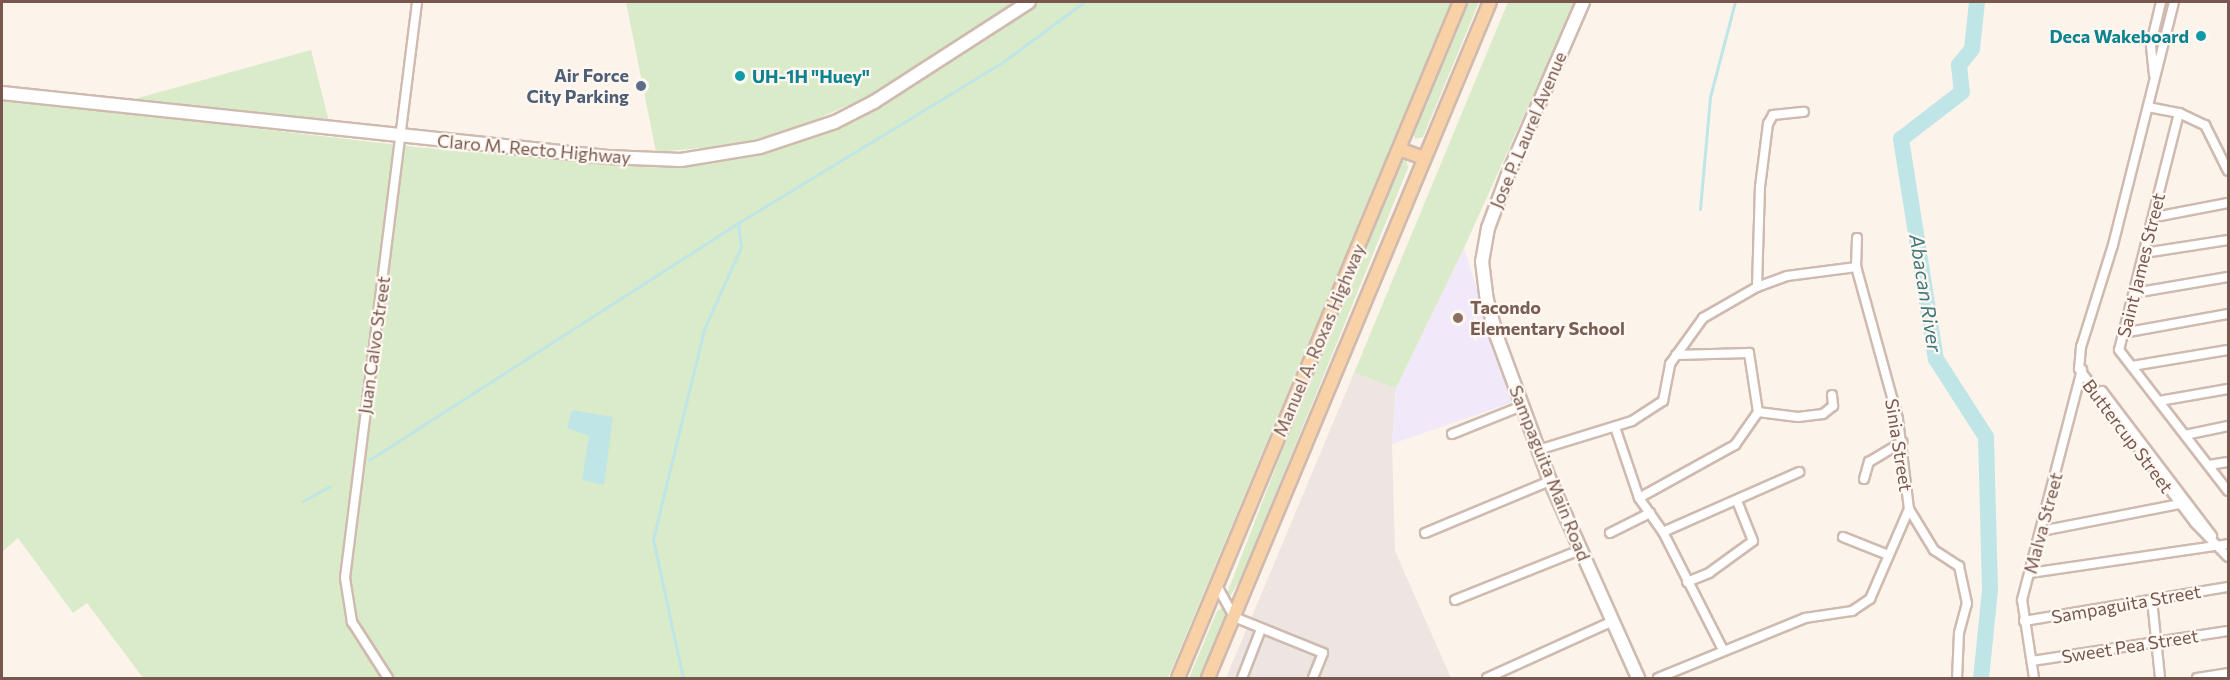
<!DOCTYPE html>
<style>
body{margin:0}
#map{position:relative;width:2230px;height:680px;overflow:hidden;background:#fcf4eb;font-family:Commissioner,sans-serif}
div>[style]{position:absolute}
.industrial>*{inset:0;background:#ece5e1}
.education>*{inset:0;background:#f1e8f9}
.green>*{inset:0;background:#daebc9}
.water>*{inset:0;background:#bfe5e7}
.stream>*{height:3px;margin:-1.5px;padding:0 1.5px;transform-origin:1.5px;border-radius:1.5px;background:#bfe5e7}
.river>*{height:16px;margin:-8px;padding:0 8px;transform-origin:8px;border-radius:8px;background:#bfe5e7}
.roads{filter:drop-shadow(2px 0 #cfbab0) drop-shadow(-2px 0 #cfbab0) drop-shadow(0 2px #cfbab0) drop-shadow(0 -2px #cfbab0)}
.street>*{height:8px;margin:-4px;padding:0 4px;transform-origin:4px;border-radius:4px;background:#fff}
.secondary>*{height:12px;margin:-6px;padding:0 6px;transform-origin:6px;border-radius:6px;background:#fff}
.primary>*{height:12px;margin:-6px;padding:0 6px;transform-origin:6px;border-radius:6px;background:#f9d1a6}
.dots>*{width:16px;height:16px;translate:-50% -50%;box-sizing:border-box;border:3px solid #fff8f2;border-radius:50%}
span{translate:-50% -50%;white-space:nowrap;text-align:center;line-height:1.15;-webkit-text-stroke:4.5px #fff8f2;paint-order:stroke}
.culture-label{font-size:18px;color:#0d838f;font-weight:700}
.right{translate:-100% -50%;text-align:right}
.left{translate:0 -50%;text-align:left}
.service-label{font-size:18px;color:#4e5e75;font-weight:700}
.street-label{font-size:18px;color:#78584e}
.education-label{font-size:18px;color:#785e54;font-weight:700}
.water-label{font-size:20px;color:#41787c;font-style:italic}
.frame{position:absolute;inset:0;border:3px solid #78584e;pointer-events:none}
</style>
<div id="map">
<div class="industrial">
<div style="clip-path:polygon(1354px 373px,1396px 388px,1392px 444px,1395px 551px,1451px 678px,1226px 678px)"></div>
</div>
<div class="education">
<div style="clip-path:polygon(1464px 248px,1513px 402px,1392px 444px,1396px 388px)"></div>
</div>
<div class="green">
<div style="clip-path:polygon(626px 2px,1021px 2px,958px 44px,867px 97px,797px 128px,734px 145px,656px 152px)"></div>
<div style="clip-path:polygon(1038px 2px,1451px 2px,1168px 678px,143px 678px,87px 603px,73px 613px,18px 538px,2px 552px,2px 99px,416px 147px,616px 164px,684px 165px,753px 154px,826px 131px)"></div>
<div style="clip-path:polygon(1468px 2px,1479px 2px,1423px 137px,1415px 139px,1413px 132px)"></div>
<div style="clip-path:polygon(1508px 2px,1575px 2px,1464px 248px,1396px 388px,1354px 373px)"></div>
<div style="clip-path:polygon(311px 50px,329px 122px,131px 100px)"></div>
<div style="clip-path:polygon(1406px 158px,1408px 168px,1242px 576px,1228px 600px,1226px 596px,1320px 353px,1401px 160px)"></div>
<div style="clip-path:polygon(1222px 608px,1226px 615px,1200px 678px,1189px 678px,1217px 611px)"></div>
</div>
<div class="water">
<div style="clip-path:polygon(572px 410px,613px 417px,604px 485px,582px 480px,589px 436px,567px 428px)"></div>
</div>
<div class="stream">
<div style="left:1700px;top:209px;width:112px;rotate:-84.9deg"></div>
<div style="left:1710px;top:97px;width:98px;rotate:-75.3deg"></div>
<div style="left:369px;top:460px;width:439px;rotate:-32.7deg"></div>
<div style="left:303px;top:501px;width:31px;rotate:-29deg"></div>
<div style="left:683px;top:678px;width:142px;rotate:-102.2deg"></div>
<div style="left:653px;top:539px;width:216px;rotate:-76.3deg"></div>
<div style="left:704px;top:329px;width:90px;rotate:-65.7deg"></div>
<div style="left:741px;top:247px;width:24px;rotate:-97deg"></div>
<div style="left:738px;top:223px;width:306px;rotate:-31.3deg"></div>
<div style="left:1000px;top:64px;width:104px;rotate:-36.4deg"></div>
</div>
<div class="river">
<div style="left:1977px;top:2px;width:47px;rotate:96.1deg"></div>
<div style="left:1972px;top:49px;width:21px;rotate:129deg"></div>
<div style="left:1959px;top:65px;width:27px;rotate:84deg"></div>
<div style="left:1962px;top:92px;width:77px;rotate:142.4deg"></div>
<div style="left:1901px;top:139px;width:223px;rotate:81deg"></div>
<div style="left:1936px;top:359px;width:93px;rotate:57.3deg"></div>
<div style="left:1986px;top:437px;width:153px;rotate:88.5deg"></div>
<div style="left:1990px;top:590px;width:88px;rotate:95.8deg"></div>
</div>
<div class="roads">
<div class="street">
<div style="left:2174px;top:2px;width:251px;rotate:104.1deg"></div>
<div style="left:2113px;top:245px;width:107px;rotate:107.4deg"></div>
<div style="left:2081px;top:347px;width:22px;rotate:95deg"></div>
<div style="left:2079px;top:369px;width:193px;rotate:53deg"></div>
<div style="left:2195px;top:523px;width:47px;rotate:45.9deg"></div>
<div style="left:2154px;top:75px;width:31px;rotate:-96deg"></div>
<div style="left:2151px;top:44px;width:43px;rotate:-76.6deg"></div>
<div style="left:2148px;top:107px;width:32px;rotate:11deg"></div>
<div style="left:2179px;top:113px;width:29px;rotate:25deg"></div>
<div style="left:2205px;top:125px;width:51px;rotate:63.4deg"></div>
<div style="left:2179px;top:113px;width:244px;rotate:104.2deg"></div>
<div style="left:2119px;top:350px;width:178px;rotate:52.3deg"></div>
<div style="left:2155px;top:217px;width:74px;rotate:-10.9deg"></div>
<div style="left:2144px;top:253px;width:85px;rotate:-8.8deg"></div>
<div style="left:1757px;top:287px;width:100px;rotate:-88.3deg"></div>
<div style="left:1760px;top:187px;width:64px;rotate:-82.8deg"></div>
<div style="left:1768px;top:124px;width:10px;rotate:-61deg"></div>
<div style="left:1773px;top:115px;width:31px;rotate:-6deg"></div>
<div style="left:2134px;top:293px;width:95px;rotate:-9.7deg"></div>
<div style="left:2123px;top:333px;width:107px;rotate:-10.3deg"></div>
<div style="left:2132px;top:366px;width:97px;rotate:-9.5deg"></div>
<div style="left:2102px;top:391px;width:182px;rotate:52.8deg"></div>
<div style="left:2159px;top:401px;width:70px;rotate:-9.9deg"></div>
<div style="left:1758px;top:412px;width:40px;rotate:7.1deg"></div>
<div style="left:1798px;top:417px;width:25px;rotate:-7deg"></div>
<div style="left:1823px;top:414px;width:13px;rotate:-39deg"></div>
<div style="left:1833px;top:406px;width:11px;rotate:-95deg"></div>
<div style="left:1615px;top:427px;width:75px;rotate:71.3deg"></div>
<div style="left:1639px;top:498px;width:42px;rotate:54.8deg"></div>
<div style="left:1663px;top:532px;width:132px;rotate:63deg"></div>
<div style="left:1452px;top:434px;width:75px;rotate:-21.8deg"></div>
<div style="left:2185px;top:435px;width:44px;rotate:-11.8deg"></div>
<div style="left:1538px;top:450px;width:98px;rotate:-17.1deg"></div>
<div style="left:1632px;top:421px;width:37px;rotate:-33deg"></div>
<div style="left:1663px;top:401px;width:38px;rotate:-79deg"></div>
<div style="left:1670px;top:364px;width:57px;rotate:-54.3deg"></div>
<div style="left:1703px;top:318px;width:62px;rotate:-29.9deg"></div>
<div style="left:1757px;top:287px;width:32px;rotate:-20deg"></div>
<div style="left:1787px;top:276px;width:70px;rotate:-7.4deg"></div>
<div style="left:2209px;top:465px;width:19px;rotate:-9deg"></div>
<div style="left:1864px;top:479px;width:18px;rotate:-74deg"></div>
<div style="left:1869px;top:462px;width:39px;rotate:-31deg"></div>
<div style="left:1639px;top:498px;width:110px;rotate:-28.9deg"></div>
<div style="left:1735px;top:445px;width:40px;rotate:-55.1deg"></div>
<div style="left:1758px;top:412px;width:60px;rotate:-98.7deg"></div>
<div style="left:1749px;top:353px;width:73px;rotate:178.4deg"></div>
<div style="left:1909px;top:509px;width:48px;rotate:58.6deg"></div>
<div style="left:1934px;top:550px;width:30px;rotate:33deg"></div>
<div style="left:1959px;top:566px;width:38px;rotate:78deg"></div>
<div style="left:1967px;top:603px;width:31px;rotate:105deg"></div>
<div style="left:1959px;top:633px;width:45px;rotate:92.5deg"></div>
<div style="left:2041px;top:531px;width:142px;rotate:-11deg"></div>
<div style="left:1663px;top:532px;width:149px;rotate:-23.8deg"></div>
<div style="left:1425px;top:533px;width:135px;rotate:-22.6deg"></div>
<div style="left:1610px;top:533px;width:45px;rotate:-26.6deg"></div>
<div style="left:1843px;top:537px;width:46px;rotate:21.6deg"></div>
<div style="left:2030px;top:573px;width:200px;rotate:-8.3deg"></div>
<div style="left:1687px;top:582px;width:24px;rotate:-22deg"></div>
<div style="left:1709px;top:573px;width:54px;rotate:-36deg"></div>
<div style="left:1753px;top:541px;width:43px;rotate:-111.8deg"></div>
<div style="left:1217px;top:586px;width:35px;rotate:61deg"></div>
<div style="left:1234px;top:617px;width:96px;rotate:22deg"></div>
<div style="left:1323px;top:653px;width:27px;rotate:112deg"></div>
<div style="left:1455px;top:600px;width:135px;rotate:-21.8deg"></div>
<div style="left:2152px;top:600px;width:78px;rotate:84.1deg"></div>
<div style="left:2024px;top:621px;width:207px;rotate:-9.5deg"></div>
<div style="left:2032px;top:661px;width:198px;rotate:-8.7deg"></div>
<div style="left:388px;top:678px;width:67px;rotate:-122.7deg"></div>
<div style="left:352px;top:622px;width:45px;rotate:-99deg"></div>
<div style="left:345px;top:578px;width:580px;rotate:-82.87deg"></div>
<div style="left:1242px;top:678px;width:53px;rotate:-68.8deg"></div>
<div style="left:1487px;top:678px;width:138px;rotate:-24.3deg"></div>
<div style="left:1658px;top:678px;width:159px;rotate:-22.2deg"></div>
<div style="left:1805px;top:618px;width:48px;rotate:-8.5deg"></div>
<div style="left:1852px;top:611px;width:22px;rotate:-34deg"></div>
<div style="left:1870px;top:599px;width:98px;rotate:-66.6deg"></div>
<div style="left:1909px;top:509px;width:91px;rotate:-97deg"></div>
<div style="left:1898px;top:419px;width:158px;rotate:-105.4deg"></div>
<div style="left:1856px;top:267px;width:29px;rotate:-88deg"></div>
<div style="left:2034px;top:678px;width:79px;rotate:-98.7deg"></div>
<div style="left:2022px;top:600px;width:238px;rotate:-75.4deg"></div>
<div style="left:2197px;top:678px;width:31px;rotate:-9deg"></div>
</div>
<div class="secondary">
<div style="left:1583px;top:2px;width:191px;rotate:113.5deg"></div>
<div style="left:1507px;top:177px;width:54px;rotate:110.4deg"></div>
<div style="left:1488px;top:228px;width:34px;rotate:100deg"></div>
<div style="left:1482px;top:261px;width:39px;rotate:83deg"></div>
<div style="left:1487px;top:300px;width:38px;rotate:75deg"></div>
<div style="left:1497px;top:337px;width:153px;rotate:69.8deg"></div>
<div style="left:1550px;top:481px;width:216px;rotate:65.9deg"></div>
<div style="left:2px;top:93px;width:609px;rotate:6.03deg"></div>
<div style="left:608px;top:157px;width:73px;rotate:2.4deg"></div>
<div style="left:681px;top:160px;width:80px;rotate:-9.3deg"></div>
<div style="left:760px;top:147px;width:79px;rotate:-18.4deg"></div>
<div style="left:835px;top:122px;width:44px;rotate:-27.1deg"></div>
<div style="left:874px;top:102px;width:184px;rotate:-32.8deg"></div>
</div>
<div class="primary">
<div style="left:1399px;top:149px;width:27px;rotate:20deg"></div>
<div style="left:1178px;top:678px;width:732px;rotate:-67.36deg"></div>
<div style="left:1208px;top:678px;width:732px;rotate:-67.36deg"></div>
</div>
</div>
<div class="dots">
<div style="left:2201px;top:36px;background:#0f9aa8"></div>
<div style="left:740px;top:76px;background:#0f9aa8"></div>
<div style="left:641px;top:86px;background:#5c6f8a"></div>
<div style="left:1458px;top:318px;background:#8d6e63"></div>
</div>
<div class="culture-label">
<span class="right" style="left:2189px;top:36px">Deca Wakeboard</span>
<span class="left" style="left:752px;top:76px">UH-1H "Huey"</span>
</div>
<div class="service-label">
<span class="right" style="left:629px;top:86px">Air Force<br>City Parking</span>
</div>
<div class="street-label">
<span style="left:1528px;top:130px;rotate:-67deg">Jose P. Laurel Avenue</span>
<span style="left:534px;top:149px;rotate:5deg">Claro M. Recto Highway</span>
<span style="left:2141px;top:265px;rotate:-76deg">Saint James Street</span>
<span style="left:1319px;top:340px;rotate:-67deg">Manuel A. Roxas Highway</span>
<span style="left:374px;top:345px;rotate:-82deg">Juan Calvo Street</span>
<span style="left:2128px;top:436px;rotate:53deg">Buttercup Street</span>
<span style="left:1899px;top:445px;rotate:81deg">Sinia Street</span>
<span style="left:1550px;top:473px;rotate:68deg">Sampaguita Main Road</span>
<span style="left:2043px;top:523px;rotate:-75deg">Malva Street</span>
<span style="left:2126px;top:604px;rotate:-10deg">Sampaguita Street</span>
<span style="left:2130px;top:646px;rotate:-9deg">Sweet Pea Street</span>
</div>
<div class="education-label">
<span class="left" style="left:1470px;top:318px">Tacondo<br>Elementary School</span>
</div>
<div class="water-label">
<span style="left:1926px;top:293px;rotate:81deg">Abacan River</span>
</div>
<div class="frame"></div>
</div>
